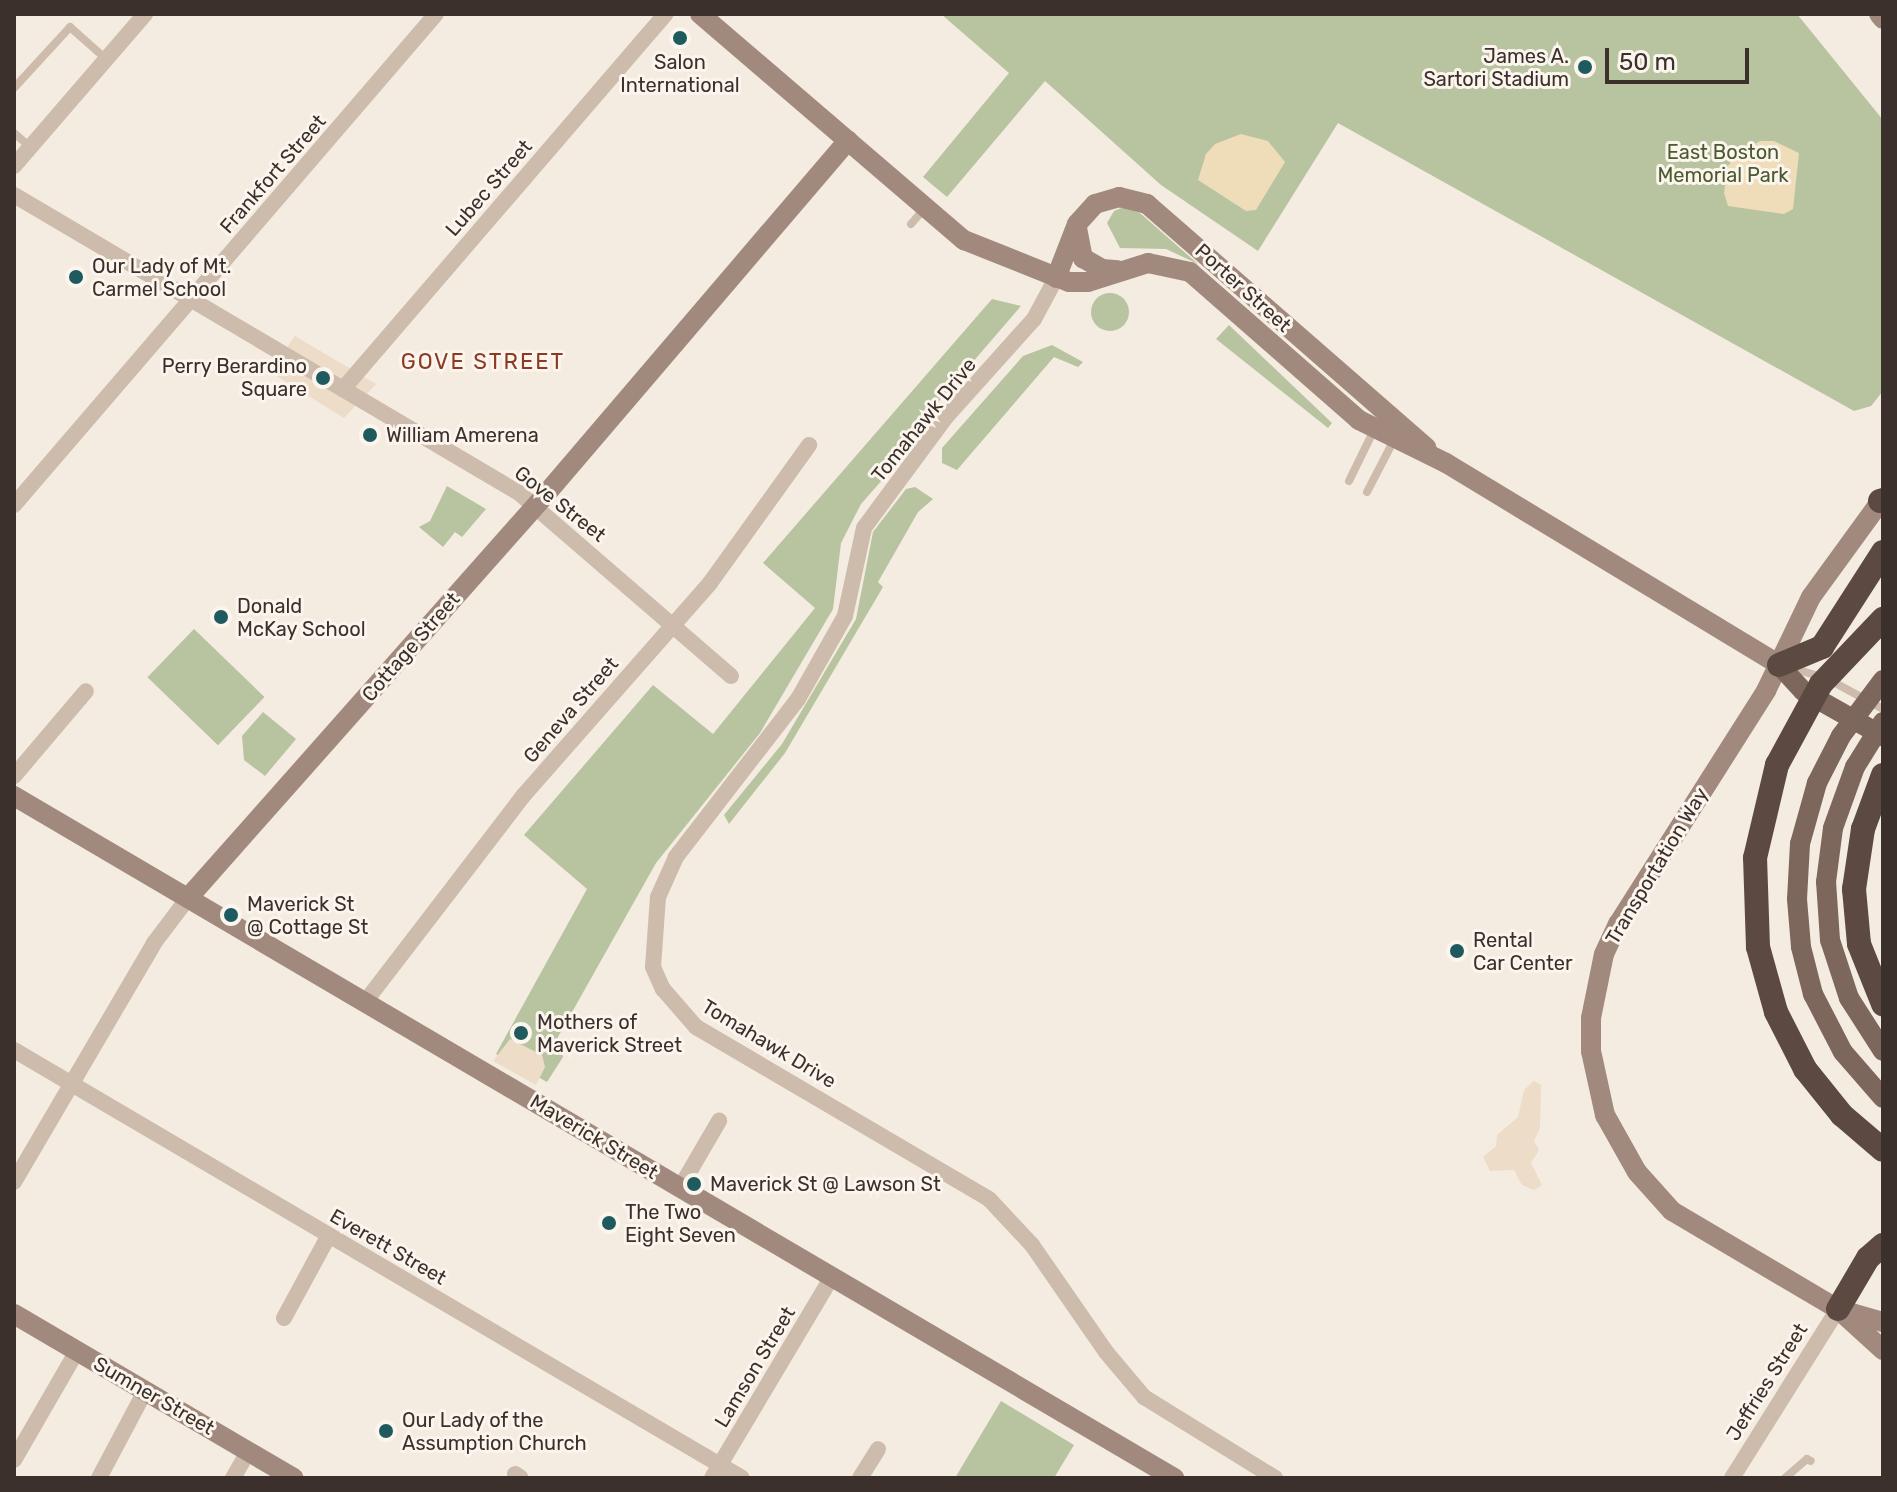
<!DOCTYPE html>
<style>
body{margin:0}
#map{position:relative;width:1897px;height:1492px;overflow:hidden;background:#f4ebe1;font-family:Rubik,sans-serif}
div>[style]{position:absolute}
.green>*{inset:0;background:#b8c4a0;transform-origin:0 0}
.round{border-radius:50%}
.sand>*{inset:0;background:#efdcb8}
.plaza>*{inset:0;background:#ecdcc8}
.lane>*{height:8px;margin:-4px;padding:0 4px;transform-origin:4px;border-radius:4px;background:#cdbbac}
.street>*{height:16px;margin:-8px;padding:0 8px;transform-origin:8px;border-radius:8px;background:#cdbbac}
.secondary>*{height:20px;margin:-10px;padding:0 10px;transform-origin:10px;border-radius:10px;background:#a18a7d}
.primary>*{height:20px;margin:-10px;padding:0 10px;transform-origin:10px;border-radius:10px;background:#7d675c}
.highway>*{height:24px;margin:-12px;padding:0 12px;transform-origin:12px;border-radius:12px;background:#5c4a42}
.primary-bridge>*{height:20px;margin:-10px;padding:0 10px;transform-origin:10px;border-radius:10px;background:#7d675c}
.highway-bridge>*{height:24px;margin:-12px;padding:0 12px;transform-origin:12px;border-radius:12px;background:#5c4a42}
.dots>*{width:22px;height:22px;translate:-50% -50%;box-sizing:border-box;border:4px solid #fbf5ee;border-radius:50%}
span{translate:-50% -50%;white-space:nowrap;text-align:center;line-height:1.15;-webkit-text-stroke:6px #fbf5ee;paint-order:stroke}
.poi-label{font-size:20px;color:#3b302b}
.right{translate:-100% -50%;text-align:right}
.left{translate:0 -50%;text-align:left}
.park-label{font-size:20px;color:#4a5a2e}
.street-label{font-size:20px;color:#3b302b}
.neighbourhood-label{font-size:22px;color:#8c3b22;letter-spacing:2px}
.frame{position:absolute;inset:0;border:16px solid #3b302b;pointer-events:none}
.scale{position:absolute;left:1605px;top:48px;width:144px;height:36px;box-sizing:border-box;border:4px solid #3b302b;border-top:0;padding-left:10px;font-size:24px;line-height:28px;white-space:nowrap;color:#3b302b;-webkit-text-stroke:6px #fbf5ee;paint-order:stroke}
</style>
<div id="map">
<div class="green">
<div style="clip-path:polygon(941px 14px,1797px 14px,1883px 120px,1883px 391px,1871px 406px,1854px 411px,1338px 123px,1258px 251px,1161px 185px,1045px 81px,947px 197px,923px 177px,1009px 73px)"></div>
<div style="clip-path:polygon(1124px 207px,1140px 213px,1198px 264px,1166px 249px,1120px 248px,1107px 223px,1114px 211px)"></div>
<div class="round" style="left:1091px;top:293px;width:38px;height:38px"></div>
<div style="clip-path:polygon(992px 299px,1021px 306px,885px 464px,891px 470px,861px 504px,841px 543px,833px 609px,760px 733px,656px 863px,558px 1037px,563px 1057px,547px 1082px,496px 1054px,587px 889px,524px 835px,653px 685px,713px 734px,815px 608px,763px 563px)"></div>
<div style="clip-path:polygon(1229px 325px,1332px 423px,1328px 428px,1216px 339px)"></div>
<div style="clip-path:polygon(1052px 345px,1083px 362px,1078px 367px,1054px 357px,957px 470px,942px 463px,942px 448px,1023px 356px)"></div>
<div style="clip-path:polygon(447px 486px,486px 509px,462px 537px,455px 532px,443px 547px,419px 527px,430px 521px)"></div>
<div style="clip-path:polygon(915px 487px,933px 499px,918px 512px,878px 582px,883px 587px,785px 753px,729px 824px,724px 815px,782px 744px,856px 619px,873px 532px,906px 489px)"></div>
<div style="left:194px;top:629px;width:98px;height:67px;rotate:44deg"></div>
<div style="clip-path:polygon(263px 712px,296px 739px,265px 776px,244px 760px,242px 736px)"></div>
<div style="clip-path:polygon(1001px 1401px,1074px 1445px,1054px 1478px,955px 1478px)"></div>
</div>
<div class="sand">
<div style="clip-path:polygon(1241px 134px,1268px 141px,1285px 162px,1256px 210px,1246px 211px,1198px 180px,1206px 154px,1215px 144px)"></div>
<div style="clip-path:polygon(1760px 141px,1774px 141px,1799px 153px,1793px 209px,1784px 214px,1728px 206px,1724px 193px,1728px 166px,1736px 155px)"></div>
</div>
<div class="plaza">
<div style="clip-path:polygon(295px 336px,376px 384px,344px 418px,270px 372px)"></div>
<div style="clip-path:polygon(510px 1039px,542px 1055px,545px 1067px,536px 1085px,493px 1061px)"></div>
<div style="clip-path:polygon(1534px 1081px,1541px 1085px,1540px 1128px,1534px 1141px,1539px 1150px,1531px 1163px,1542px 1185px,1534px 1190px,1522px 1185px,1514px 1170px,1490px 1171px,1483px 1157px,1496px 1146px,1497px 1135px,1518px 1117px,1524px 1090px)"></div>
</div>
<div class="lane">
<div style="left:14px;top:88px;width:83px;rotate:-47.4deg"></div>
<div style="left:70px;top:27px;width:48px;rotate:41.6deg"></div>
<div style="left:14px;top:133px;width:21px;rotate:41deg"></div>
<div style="left:911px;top:224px;width:21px;rotate:-49deg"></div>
<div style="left:1349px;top:481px;width:57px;rotate:-63.9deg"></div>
<div style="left:1367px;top:492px;width:59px;rotate:-62.6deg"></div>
<div style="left:1789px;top:667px;width:41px;rotate:17.1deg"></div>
<div style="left:1828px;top:679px;width:63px;rotate:28.6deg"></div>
<div style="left:1785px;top:1478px;width:29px;rotate:-41deg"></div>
<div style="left:1807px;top:1459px;width:4px;rotate:27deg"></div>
</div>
<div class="street">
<div style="left:14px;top:166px;width:201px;rotate:-49.2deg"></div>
<div style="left:14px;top:195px;width:586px;rotate:30.54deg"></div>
<div style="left:519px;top:493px;width:280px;rotate:40.8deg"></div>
<div style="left:1056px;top:278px;width:47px;rotate:118.2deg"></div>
<div style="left:1034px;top:319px;width:132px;rotate:131.9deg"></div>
<div style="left:946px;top:417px;width:138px;rotate:126.5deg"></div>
<div style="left:864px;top:528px;width:90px;rotate:102.2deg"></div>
<div style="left:845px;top:616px;width:95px;rotate:119.5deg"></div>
<div style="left:798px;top:699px;width:200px;rotate:127.7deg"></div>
<div style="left:676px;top:857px;width:44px;rotate:114.2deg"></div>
<div style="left:658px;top:897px;width:70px;rotate:94.1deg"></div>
<div style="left:653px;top:967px;width:24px;rotate:66deg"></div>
<div style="left:663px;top:989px;width:50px;rotate:49deg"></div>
<div style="left:696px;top:1027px;width:340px;rotate:30.4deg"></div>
<div style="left:989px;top:1199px;width:63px;rotate:46.9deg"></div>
<div style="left:1032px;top:1245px;width:130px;rotate:55.3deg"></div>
<div style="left:1106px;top:1352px;width:59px;rotate:49.8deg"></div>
<div style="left:1144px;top:1397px;width:154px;rotate:31.7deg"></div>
<div style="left:343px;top:389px;width:495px;rotate:-49.3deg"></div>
<div style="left:14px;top:505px;width:647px;rotate:-49.32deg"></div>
<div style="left:14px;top:776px;width:111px;rotate:-49.7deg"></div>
<div style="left:365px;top:1002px;width:260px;rotate:-52.5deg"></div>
<div style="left:523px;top:796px;width:283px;rotate:-48.7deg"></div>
<div style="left:710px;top:583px;width:170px;rotate:-54.3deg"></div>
<div style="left:14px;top:1050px;width:844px;rotate:30.45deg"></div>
<div style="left:14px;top:1182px;width:277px;rotate:-59.6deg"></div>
<div style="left:154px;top:943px;width:56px;rotate:-52.9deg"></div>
<div style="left:680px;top:1188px;width:78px;rotate:-59.8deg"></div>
<div style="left:284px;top:1318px;width:94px;rotate:-61.5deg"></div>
<div style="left:14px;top:1460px;width:126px;rotate:-60deg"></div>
<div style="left:515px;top:1474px;width:7px;rotate:34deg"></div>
<div style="left:99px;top:1478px;width:98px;rotate:-62.1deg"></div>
<div style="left:233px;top:1478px;width:30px;rotate:-60deg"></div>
<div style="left:712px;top:1478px;width:234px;rotate:-59.2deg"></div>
<div style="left:860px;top:1478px;width:34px;rotate:-58deg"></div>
<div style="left:1732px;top:1478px;width:199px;rotate:-57.9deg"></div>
</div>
<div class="secondary">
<div style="left:700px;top:14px;width:348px;rotate:40.6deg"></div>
<div style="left:964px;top:240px;width:113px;rotate:21.8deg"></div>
<div style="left:1069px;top:282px;width:19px"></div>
<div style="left:1088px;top:282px;width:63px;rotate:-17.6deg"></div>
<div style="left:1148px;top:263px;width:43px;rotate:12.1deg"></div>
<div style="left:1190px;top:272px;width:225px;rotate:41.2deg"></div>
<div style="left:1359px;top:420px;width:97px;rotate:26.3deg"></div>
<div style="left:1446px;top:463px;width:389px;rotate:31.2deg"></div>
<div style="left:1879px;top:14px;width:6px;rotate:51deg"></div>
<div style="left:1077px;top:228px;width:31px;rotate:79deg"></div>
<div style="left:1083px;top:258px;width:22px;rotate:30deg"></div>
<div style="left:1102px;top:269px;width:16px;rotate:4deg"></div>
<div style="left:1056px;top:278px;width:58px;rotate:-68.7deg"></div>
<div style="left:1077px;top:224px;width:27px;rotate:-48deg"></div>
<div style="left:1095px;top:204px;width:25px;rotate:-16deg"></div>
<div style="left:1119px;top:197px;width:29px;rotate:14deg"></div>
<div style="left:1147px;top:204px;width:371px;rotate:41.1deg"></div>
<div style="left:1883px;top:498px;width:122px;rotate:126deg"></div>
<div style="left:1811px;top:597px;width:104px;rotate:115.6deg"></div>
<div style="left:1766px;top:691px;width:276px;rotate:122.4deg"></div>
<div style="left:1618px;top:924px;width:33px;rotate:115deg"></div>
<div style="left:1604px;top:954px;width:65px;rotate:101.5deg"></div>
<div style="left:1591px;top:1018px;width:33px;rotate:90deg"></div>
<div style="left:1591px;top:1051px;width:66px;rotate:77.7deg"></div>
<div style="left:1605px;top:1115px;width:65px;rotate:60.7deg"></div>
<div style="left:1637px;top:1172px;width:52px;rotate:48.1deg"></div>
<div style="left:1672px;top:1211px;width:193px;rotate:30.6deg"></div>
<div style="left:1838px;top:1309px;width:47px;rotate:16.1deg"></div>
<div style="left:14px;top:796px;width:1346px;rotate:30.45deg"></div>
<div style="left:188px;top:898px;width:540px;rotate:-48.45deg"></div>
<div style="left:546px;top:494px;width:465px;rotate:-49.5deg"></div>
<div style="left:1838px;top:1309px;width:61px;rotate:42.3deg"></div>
<div style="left:14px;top:1314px;width:324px;rotate:30.4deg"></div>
</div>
<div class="primary">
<div style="left:1779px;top:665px;width:35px;rotate:47deg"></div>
<div style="left:1803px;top:691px;width:92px;rotate:29.4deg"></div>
<div style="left:1830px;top:940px;width:61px;rotate:71.9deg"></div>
<div style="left:1849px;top:998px;width:63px;rotate:57.3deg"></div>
</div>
<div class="highway">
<div style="left:1880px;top:501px;width:3px;rotate:-18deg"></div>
<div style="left:1779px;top:665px;width:47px;rotate:-22.7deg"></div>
<div style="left:1822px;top:647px;width:113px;rotate:-57.3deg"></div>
<div style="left:1883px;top:775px;width:58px;rotate:110.3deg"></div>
<div style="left:1863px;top:829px;width:61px;rotate:98.5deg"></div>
<div style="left:1854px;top:889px;width:55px;rotate:84.8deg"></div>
<div style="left:1859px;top:944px;width:65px;rotate:68.2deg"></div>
<div style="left:1758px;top:947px;width:67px;rotate:74.5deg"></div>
<div style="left:1776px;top:1012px;width:64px;rotate:63deg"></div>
<div style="left:1805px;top:1069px;width:59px;rotate:51.2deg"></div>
<div style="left:1842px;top:1115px;width:54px;rotate:40.5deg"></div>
<div style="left:1838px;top:1309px;width:59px;rotate:-59.5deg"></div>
<div style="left:1868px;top:1258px;width:20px;rotate:-41deg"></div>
</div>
<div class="primary-bridge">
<div style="left:1883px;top:680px;width:70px;rotate:126.9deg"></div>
<div style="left:1841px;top:736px;width:53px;rotate:117.1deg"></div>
<div style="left:1817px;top:783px;width:63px;rotate:105.6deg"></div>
<div style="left:1800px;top:844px;width:55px;rotate:93.1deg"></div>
<div style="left:1797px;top:899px;width:48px;rotate:85.2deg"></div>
<div style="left:1801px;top:947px;width:49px;rotate:75.7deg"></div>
<div style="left:1813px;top:994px;width:65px;rotate:62.7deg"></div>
<div style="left:1843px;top:1052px;width:61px;rotate:49deg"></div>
<div style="left:1830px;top:940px;width:58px;rotate:-93.9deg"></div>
<div style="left:1826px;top:882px;width:54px;rotate:-82.6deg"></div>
<div style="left:1833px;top:828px;width:65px;rotate:-70.2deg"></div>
<div style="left:1855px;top:767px;width:53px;rotate:-58.1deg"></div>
</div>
<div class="highway-bridge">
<div style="left:1758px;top:947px;width:89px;rotate:-91.9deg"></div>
<div style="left:1755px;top:858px;width:96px;rotate:-76.7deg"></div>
<div style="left:1777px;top:765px;width:92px;rotate:-61.5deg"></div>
<div style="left:1821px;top:684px;width:90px;rotate:-46.4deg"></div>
</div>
<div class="dots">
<div style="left:680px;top:38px;background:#1f5a5e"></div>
<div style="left:1585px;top:67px;background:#1f5a5e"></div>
<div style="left:76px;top:277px;background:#1f5a5e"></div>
<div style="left:323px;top:378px;background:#1f5a5e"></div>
<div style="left:370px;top:435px;background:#1f5a5e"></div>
<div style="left:221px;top:617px;background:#1f5a5e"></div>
<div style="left:231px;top:915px;background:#1f5a5e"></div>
<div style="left:1457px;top:951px;background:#1f5a5e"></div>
<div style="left:521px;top:1033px;background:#1f5a5e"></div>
<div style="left:694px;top:1184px;background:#1f5a5e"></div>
<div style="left:609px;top:1223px;background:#1f5a5e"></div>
<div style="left:386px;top:1431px;background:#1f5a5e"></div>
</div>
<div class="poi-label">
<span class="right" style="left:1569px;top:68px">James A.<br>Sartori Stadium</span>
<span style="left:680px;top:74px">Salon<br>International</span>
<span class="left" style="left:92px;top:278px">Our Lady of Mt.<br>Carmel School</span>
<span class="right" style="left:307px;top:378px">Perry Berardino<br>Square</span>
<span class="left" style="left:386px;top:435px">William Amerena</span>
<span class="left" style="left:237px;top:618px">Donald<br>McKay School</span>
<span class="left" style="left:247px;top:916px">Maverick St<br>@ Cottage St</span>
<span class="left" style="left:1473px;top:952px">Rental<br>Car Center</span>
<span class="left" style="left:537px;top:1034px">Mothers of<br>Maverick Street</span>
<span class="left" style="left:710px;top:1184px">Maverick St @ Lawson St</span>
<span class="left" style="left:625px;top:1224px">The Two<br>Eight Seven</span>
<span class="left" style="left:402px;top:1432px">Our Lady of the<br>Assumption Church</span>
</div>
<div class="park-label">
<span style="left:1723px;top:164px">East Boston<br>Memorial Park</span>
</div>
<div class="street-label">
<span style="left:273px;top:174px;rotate:-49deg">Frankfort Street</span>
<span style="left:489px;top:188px;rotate:-49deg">Lubec Street</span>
<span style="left:1243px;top:288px;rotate:42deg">Porter Street</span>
<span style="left:924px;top:420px;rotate:-51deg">Tomahawk Drive</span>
<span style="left:560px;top:504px;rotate:38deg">Gove Street</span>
<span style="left:411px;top:647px;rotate:-49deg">Cottage Street</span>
<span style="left:571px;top:710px;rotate:-49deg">Geneva Street</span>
<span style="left:1657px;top:866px;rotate:-59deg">Transportation Way</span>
<span style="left:769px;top:1044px;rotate:31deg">Tomahawk Drive</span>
<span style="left:594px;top:1137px;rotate:31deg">Maverick Street</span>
<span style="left:388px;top:1247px;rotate:30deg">Everett Street</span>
<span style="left:755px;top:1367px;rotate:-59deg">Lamson Street</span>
<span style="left:1767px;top:1382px;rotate:-58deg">Jeffries Street</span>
<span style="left:154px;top:1396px;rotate:30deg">Sumner Street</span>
</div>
<div class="neighbourhood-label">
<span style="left:483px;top:362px">GOVE STREET</span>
</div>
<div class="frame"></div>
<div class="scale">50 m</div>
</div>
